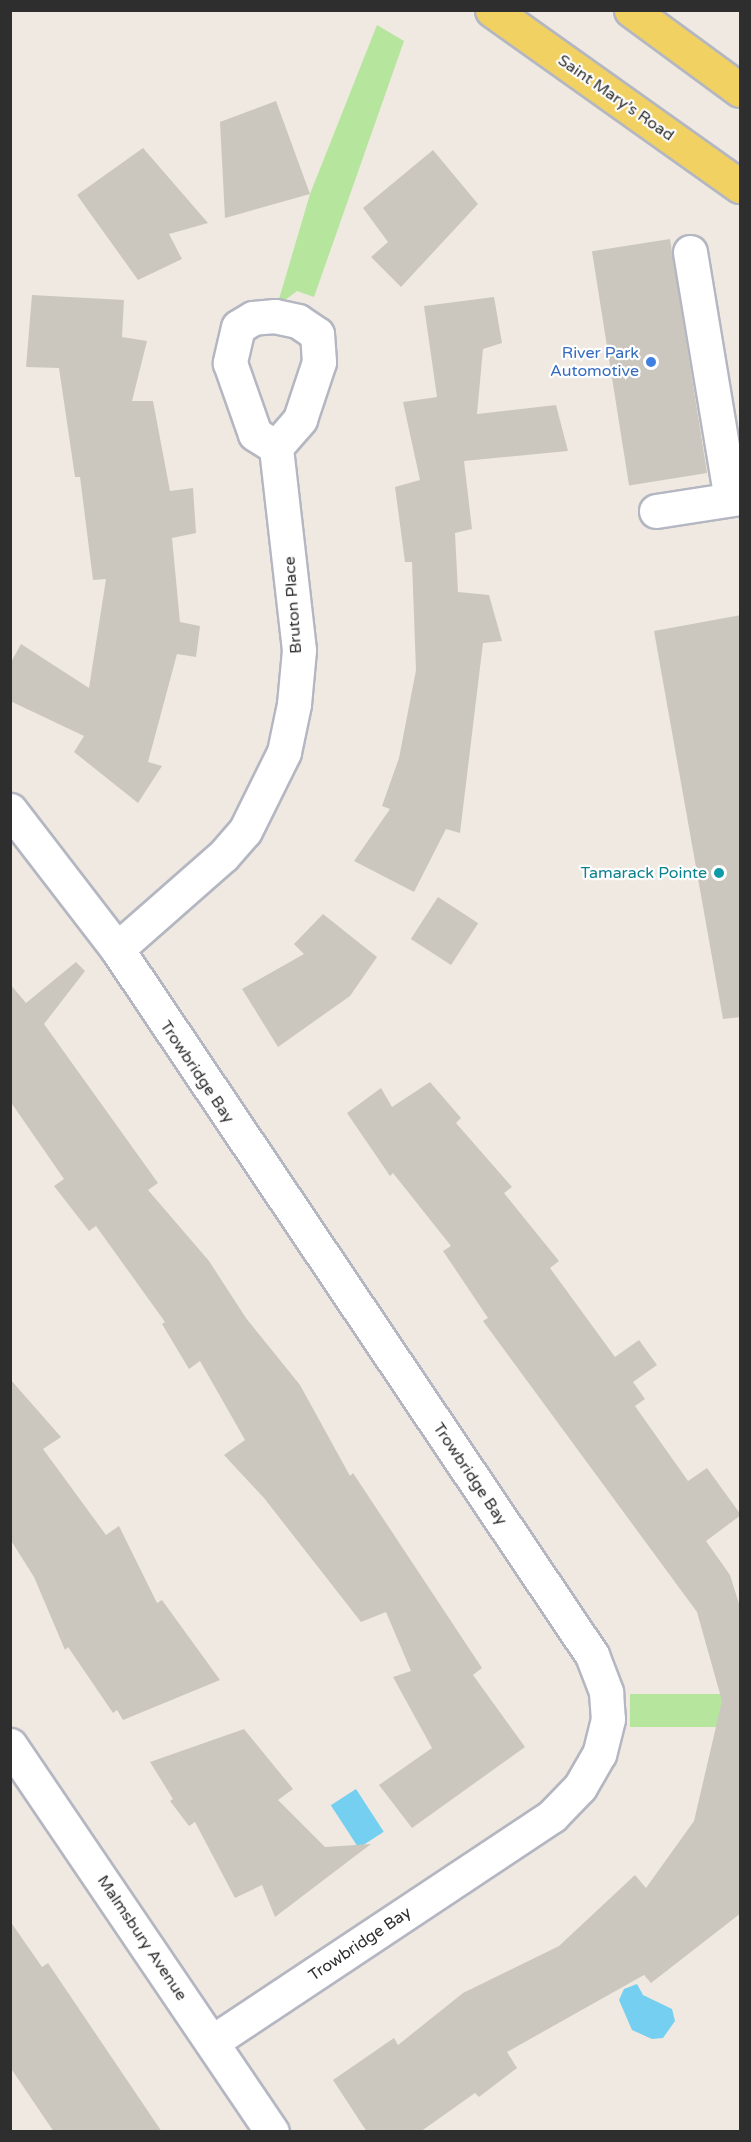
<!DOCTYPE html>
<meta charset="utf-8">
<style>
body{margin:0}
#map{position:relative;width:751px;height:2142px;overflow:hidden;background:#efe9e1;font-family:"Varela Round",sans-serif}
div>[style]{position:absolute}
.green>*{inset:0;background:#b6e59e;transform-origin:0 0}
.water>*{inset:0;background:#75cff0;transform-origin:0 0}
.building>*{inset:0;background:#cbc7bf;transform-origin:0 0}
.roads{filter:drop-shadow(2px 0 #b4b7c1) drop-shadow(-2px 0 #b4b7c1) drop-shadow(0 2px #b4b7c1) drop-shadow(0 -2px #b4b7c1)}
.minor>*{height:33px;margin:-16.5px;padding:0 16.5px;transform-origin:16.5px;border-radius:16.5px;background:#fff}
.major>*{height:33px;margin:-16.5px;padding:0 16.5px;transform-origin:16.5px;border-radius:16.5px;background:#f2d163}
.dots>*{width:16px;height:16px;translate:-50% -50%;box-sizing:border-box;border:3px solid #fff;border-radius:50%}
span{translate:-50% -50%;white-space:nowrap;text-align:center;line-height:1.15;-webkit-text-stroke:4.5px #fff;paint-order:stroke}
.street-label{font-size:16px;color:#2e2e2e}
.shop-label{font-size:16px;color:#366cbe}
.right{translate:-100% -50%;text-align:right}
.culture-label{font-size:16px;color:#0d838f}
.frame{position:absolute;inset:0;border:12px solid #2e2e2e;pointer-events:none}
</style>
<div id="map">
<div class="green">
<div style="clip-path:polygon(377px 25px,404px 41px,314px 297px,297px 291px,277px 306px,310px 194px)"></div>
<div style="left:740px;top:1694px;width:33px;height:110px;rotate:90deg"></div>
</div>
<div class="water">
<div style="left:356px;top:1789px;width:51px;height:30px;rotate:57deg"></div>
<div style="clip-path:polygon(637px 1984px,643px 1995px,672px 2009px,675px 2021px,663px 2038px,652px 2039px,632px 2030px,619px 2000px,624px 1989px)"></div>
</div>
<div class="building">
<div style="clip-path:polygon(276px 101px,310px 194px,225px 218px,220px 122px)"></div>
<div style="clip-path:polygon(143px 148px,208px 223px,169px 234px,182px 259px,138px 280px,77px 195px)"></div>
<div style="clip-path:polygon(433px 150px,478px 204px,401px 287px,371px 257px,388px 242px,363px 208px)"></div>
<div style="left:670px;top:239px;width:237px;height:79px;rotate:81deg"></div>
<div style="clip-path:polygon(32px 295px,124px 300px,122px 337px,147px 341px,132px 401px,153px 401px,170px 491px,193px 488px,196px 533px,172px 538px,180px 622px,200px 626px,196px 657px,177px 654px,148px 762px,162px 766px,138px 803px,74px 752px,84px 736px,10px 701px,10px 664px,21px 644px,89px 688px,106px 579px,93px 580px,80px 477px,75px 477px,59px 368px,26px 367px)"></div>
<div style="clip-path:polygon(494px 297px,502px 343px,483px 349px,477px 414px,556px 405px,568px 451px,464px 461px,472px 529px,455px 533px,458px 592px,489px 595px,502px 641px,483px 643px,460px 833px,446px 829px,414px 892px,354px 861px,390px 809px,382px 806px,399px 758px,416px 670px,412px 562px,405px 562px,395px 487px,420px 480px,403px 402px,437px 397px,424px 306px)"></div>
<div style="clip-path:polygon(741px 615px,741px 1017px,723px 1019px,654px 631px)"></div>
<div style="left:438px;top:897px;width:48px;height:50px;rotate:33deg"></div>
<div style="clip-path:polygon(323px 914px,377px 957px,350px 996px,278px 1047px,242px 989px,304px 954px,294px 944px)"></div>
<div style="clip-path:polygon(76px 962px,85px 971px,44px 1024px,158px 1183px,148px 1190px,209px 1261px,246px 1318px,300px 1385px,350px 1476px,353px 1473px,482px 1668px,473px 1675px,525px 1747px,412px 1828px,379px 1785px,432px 1748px,393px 1677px,411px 1671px,386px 1612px,361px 1622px,264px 1498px,224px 1455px,245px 1440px,200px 1361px,189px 1369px,162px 1324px,165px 1322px,96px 1226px,89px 1231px,54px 1186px,64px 1179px,10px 1101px,10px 984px,26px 1003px)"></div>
<div style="clip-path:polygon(430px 1082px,461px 1118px,456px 1123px,512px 1187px,504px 1193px,559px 1261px,550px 1268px,615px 1357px,639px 1340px,657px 1365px,633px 1382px,645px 1399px,635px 1406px,688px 1481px,707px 1468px,741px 1515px,706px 1541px,730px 1575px,741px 1610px,741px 1913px,651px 1983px,644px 1975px,507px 2052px,517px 2068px,479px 2097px,475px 2093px,420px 2132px,367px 2132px,333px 2080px,394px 2038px,398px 2045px,463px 1993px,559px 1946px,635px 1875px,646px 1888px,694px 1821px,722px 1701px,697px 1612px,483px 1321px,488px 1318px,443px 1251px,451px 1246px,393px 1173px,390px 1176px,347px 1113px,381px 1088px,392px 1107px)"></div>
<div style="clip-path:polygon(10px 1379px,61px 1437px,43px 1449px,106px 1535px,119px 1526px,157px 1603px,162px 1600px,220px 1680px,123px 1720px,117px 1710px,113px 1713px,68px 1647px,65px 1650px,34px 1577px,10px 1539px)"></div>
<div style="clip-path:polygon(244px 1729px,293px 1789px,278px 1800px,325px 1847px,371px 1844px,275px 1917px,262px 1885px,235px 1898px,195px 1822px,189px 1826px,170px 1801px,173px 1799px,150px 1762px)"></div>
<div style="clip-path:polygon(10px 1921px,42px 1967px,48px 1963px,162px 2132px,54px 2132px,10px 2067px)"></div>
</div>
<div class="roads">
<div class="minor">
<div style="left:690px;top:252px;width:250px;rotate:80.6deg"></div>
<div style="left:656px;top:511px;width:85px;rotate:-8.8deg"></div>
<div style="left:10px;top:810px;width:175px;rotate:52.4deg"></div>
<div style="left:117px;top:949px;width:851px;rotate:56.07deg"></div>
<div style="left:592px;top:1655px;width:40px;rotate:69deg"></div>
<div style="left:606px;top:1692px;width:27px;rotate:86deg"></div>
<div style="left:608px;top:1719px;width:36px;rotate:104deg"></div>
<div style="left:599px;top:1754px;width:38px;rotate:120deg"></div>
<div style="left:580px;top:1787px;width:40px;rotate:134deg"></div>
<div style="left:552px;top:1816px;width:408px;rotate:146.4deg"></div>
<div style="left:117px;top:949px;width:141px;rotate:-41.3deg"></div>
<div style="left:223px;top:856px;width:33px;rotate:-49deg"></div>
<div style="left:245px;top:831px;width:88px;rotate:-63.7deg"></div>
<div style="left:284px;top:752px;width:49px;rotate:-78.2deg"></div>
<div style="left:294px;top:704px;width:54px;rotate:-84.7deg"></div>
<div style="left:299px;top:650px;width:204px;rotate:-96.5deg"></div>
<div style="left:276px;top:447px;width:37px;rotate:-49deg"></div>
<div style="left:300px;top:419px;width:60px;rotate:-71.6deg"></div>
<div style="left:319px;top:362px;width:28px;rotate:-94deg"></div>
<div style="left:317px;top:334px;width:23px;rotate:-146deg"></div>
<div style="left:298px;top:321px;width:24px;rotate:-168deg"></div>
<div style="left:275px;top:316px;width:22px;rotate:175deg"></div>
<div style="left:253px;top:318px;width:17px;rotate:149deg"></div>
<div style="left:238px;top:327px;width:37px;rotate:103deg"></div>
<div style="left:230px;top:363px;width:75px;rotate:70.6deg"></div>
<div style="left:255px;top:434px;width:25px;rotate:32deg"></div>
<div style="left:10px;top:1745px;width:467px;rotate:55.9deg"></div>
</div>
<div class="major">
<div style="left:492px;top:10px;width:304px;rotate:35.4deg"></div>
<div style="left:631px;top:10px;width:135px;rotate:36.3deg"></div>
</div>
</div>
<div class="dots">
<div style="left:651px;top:362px;background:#3f7fe0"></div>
<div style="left:719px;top:873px;background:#0f9aa8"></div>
</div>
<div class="street-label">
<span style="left:616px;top:98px;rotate:35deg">Saint Mary’s Road</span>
<span style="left:293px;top:605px;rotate:-94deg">Bruton Place</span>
<span style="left:197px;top:1072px;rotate:56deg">Trowbridge Bay</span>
<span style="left:470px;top:1474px;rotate:56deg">Trowbridge Bay</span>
<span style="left:142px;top:1938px;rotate:56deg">Malmsbury Avenue</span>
<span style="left:360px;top:1944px;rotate:-34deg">Trowbridge Bay</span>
</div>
<div class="shop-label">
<span class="right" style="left:639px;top:362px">River Park<br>Automotive</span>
</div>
<div class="culture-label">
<span class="right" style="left:707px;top:873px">Tamarack Pointe</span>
</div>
<div class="frame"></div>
</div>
